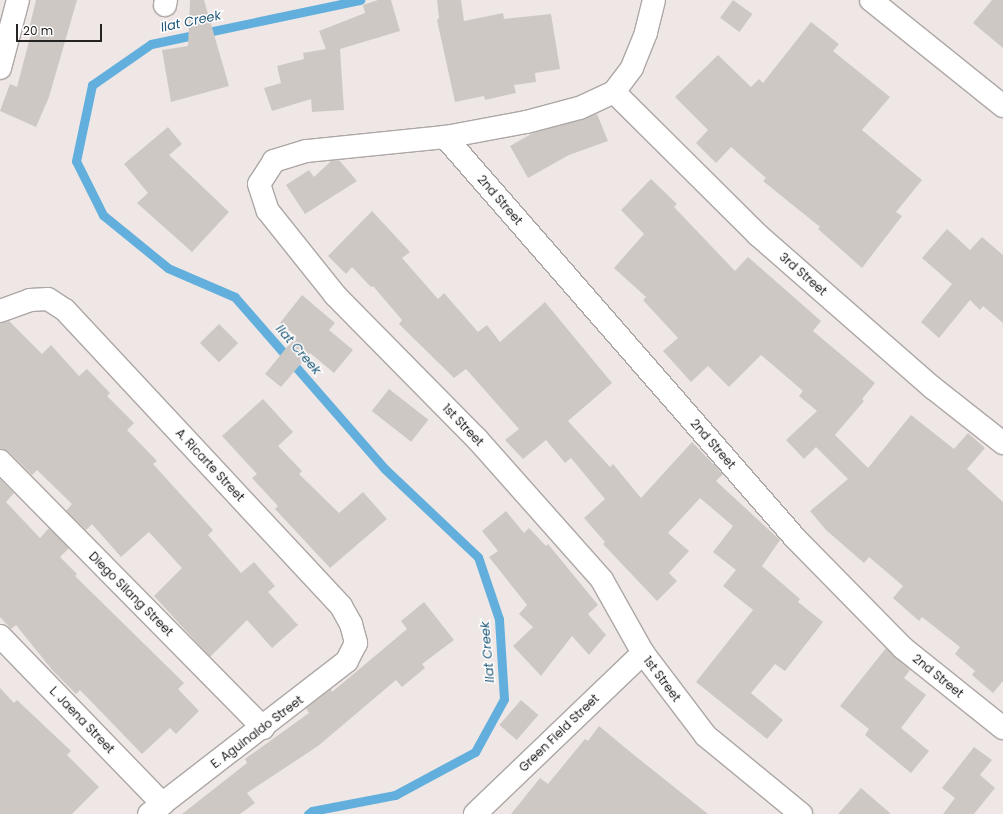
<!DOCTYPE html>
<style>
body{margin:0}
#map{position:relative;width:1003px;height:814px;overflow:hidden;background:#eee7e5;font-family:Poppins,sans-serif}
div>[style]{position:absolute}
.stream>*{height:9px;margin:-4.5px;padding:0 4.5px;transform-origin:4.5px;border-radius:4.5px;background:#62afdd}
.building>*{inset:0;background:#cec8c5;transform-origin:0 0}
.roads{filter:drop-shadow(1px 0 #ada7a5) drop-shadow(-1px 0 #ada7a5) drop-shadow(0 1px #ada7a5) drop-shadow(0 -1px #ada7a5)}
.minor>*{height:22px;margin:-11px;padding:0 11px;transform-origin:11px;border-radius:11px;background:#fff}
span{translate:-50% -50%;white-space:nowrap;text-align:center;line-height:1.15;-webkit-text-stroke:3px #fff;paint-order:stroke}
.street-label{font-size:12px;color:#262423}
.water-label{font-size:13px;color:#215a7a;font-style:italic}
.scale{position:absolute;left:16px;top:24px;width:86px;height:18px;box-sizing:border-box;border:2px solid #262423;border-top:0;padding-left:5px;font-size:12px;line-height:14px;white-space:nowrap;color:#262423;-webkit-text-stroke:3px #fff;paint-order:stroke}
</style>
<div id="map">
<div class="stream">
<div style="left:308px;top:814px;width:5px;rotate:-37deg"></div>
<div style="left:312px;top:811px;width:85px;rotate:-10.9deg"></div>
<div style="left:395px;top:795px;width:91px;rotate:-28.3deg"></div>
<div style="left:475px;top:752px;width:60px;rotate:-61.3deg"></div>
<div style="left:504px;top:699px;width:80px;rotate:-93.6deg"></div>
<div style="left:499px;top:619px;width:65px;rotate:-108.7deg"></div>
<div style="left:478px;top:557px;width:129px;rotate:-136.6deg"></div>
<div style="left:384px;top:468px;width:227px;rotate:-131.1deg"></div>
<div style="left:235px;top:297px;width:73px;rotate:-156.6deg"></div>
<div style="left:168px;top:268px;width:84px;rotate:-140.8deg"></div>
<div style="left:103px;top:215px;width:60px;rotate:-116.6deg"></div>
<div style="left:76px;top:161px;width:78px;rotate:-78.1deg"></div>
<div style="left:92px;top:85px;width:72px;rotate:-34.8deg"></div>
<div style="left:151px;top:44px;width:214px;rotate:-11.9deg"></div>
</div>
<div class="building">
<div style="clip-path:polygon(36px 0,77px 0,49px 97px,36px 127px,0 111px,10px 84px,17px 87px,32px 30px,29px 29px)"></div>
<div style="clip-path:polygon(190px 0,204px 0,229px 86px,171px 102px,162px 50px,188px 46px)"></div>
<div style="clip-path:polygon(378px 0,391px 0,400px 31px,340px 49px,344px 110px,312px 112px,311px 99px,272px 111px,264px 88px,281px 83px,277px 66px,304px 59px,303px 53px,326px 49px,319px 31px,365px 13px,363px 5px)"></div>
<div style="clip-path:polygon(437px 0,461px 0,464px 21px,503px 13px,504px 19px,551px 14px,560px 69px,535px 73px,536px 82px,514px 85px,516px 93px,485px 100px,484px 96px,455px 102px,437px 20px,439px 18px)"></div>
<div style="left:733px;top:0;width:24px;height:22px;rotate:36deg"></div>
<div style="clip-path:polygon(992px 0,1003px 0,1003px 48px,973px 23px)"></div>
<div style="clip-path:polygon(811px 22px,839px 44px,833px 51px,890px 97px,862px 130px,922px 180px,896px 212px,902px 216px,862px 268px,818px 229px,820px 227px,763px 181px,766px 178px,731px 147px,716px 163px,696px 143px,708px 130px,675px 97px,718px 55px,751px 87px,759px 79px,763px 83px)"></div>
<div style="clip-path:polygon(597px 114px,608px 141px,569px 155px,528px 178px,510px 146px,533px 133px)"></div>
<div style="clip-path:polygon(168px 127px,182px 144px,169px 155px,229px 212px,192px 252px,137px 203px,148px 193px,124px 164px)"></div>
<div style="clip-path:polygon(339px 160px,357px 181px,305px 214px,286px 185px,309px 170px,314px 177px,331px 161px)"></div>
<div style="clip-path:polygon(651px 179px,677px 204px,674px 207px,735px 271px,748px 257px,821px 321px,813px 331px,875px 383px,862px 399px,864px 401px,835px 435px,868px 468px,911px 415px,954px 449px,968px 433px,985px 448px,967px 469px,1003px 502px,1003px 681px,993px 693px,972px 675px,975px 671px,955px 654px,960px 647px,922px 617px,919px 621px,893px 598px,903px 586px,869px 557px,864px 563px,826px 530px,810px 511px,848px 479px,816px 447px,804px 459px,786px 440px,817px 411px,799px 396px,803px 391px,761px 355px,729px 387px,708px 366px,691px 382px,663px 351px,678px 338px,643px 300px,646px 297px,614px 268px,644px 234px,621px 210px)"></div>
<div style="clip-path:polygon(372px 211px,410px 252px,402px 258px,438px 299px,444px 293px,478px 332px,487px 325px,500px 342px,545px 302px,612px 383px,568px 421px,610px 467px,613px 464px,641px 498px,692px 442px,723px 474px,716px 481px,780px 540px,762px 566px,800px 599px,798px 602px,823px 622px,785px 671px,775px 664px,751px 693px,783px 720px,767px 739px,696px 682px,753px 610px,723px 586px,736px 570px,713px 552px,733px 526px,700px 498px,668px 533px,689px 551px,669px 573px,677px 581px,657px 601px,603px 544px,605px 542px,584px 518px,605px 499px,571px 458px,565px 463px,546px 440px,523px 459px,505px 440px,519px 429px,466px 369px,454px 378px,399px 324px,402px 320px,373px 286px,371px 287px,352px 267px,346px 274px,328px 256px)"></div>
<div style="clip-path:polygon(947px 229px,970px 250px,982px 237px,1003px 255px,1003px 323px,983px 306px,980px 310px,970px 300px,939px 338px,921px 322px,952px 284px,922px 258px)"></div>
<div style="clip-path:polygon(302px 295px,335px 323px,329px 330px,353px 350px,334px 373px,310px 353px,281px 387px,265px 374px,296px 336px,280px 323px)"></div>
<div style="clip-path:polygon(9px 321px,42px 354px,51px 345px,79px 376px,87px 369px,110px 393px,107px 396px,134px 423px,127px 430px,157px 461px,153px 464px,213px 530px,208px 535px,241px 573px,254px 562px,275px 586px,268px 592px,298px 625px,272px 648px,247px 620px,210px 657px,154px 596px,182px 568px,149px 532px,121px 557px,92px 524px,86px 530px,66px 511px,72px 504px,37px 470px,32px 475px,9px 452px,0 449px,0 323px)"></div>
<div style="left:219px;top:324px;width:27px;height:27px;rotate:45deg"></div>
<div style="left:389px;top:389px;width:50px;height:28px;rotate:38deg"></div>
<div style="clip-path:polygon(263px 399px,293px 432px,278px 446px,302px 471px,299px 474px,339px 513px,363px 492px,387px 519px,330px 568px,275px 509px,278px 506px,252px 478px,257px 474px,222px 436px)"></div>
<div style="clip-path:polygon(0 479px,14px 493px,6px 502px,40px 538px,49px 528px,69px 548px,60px 557px,77px 574px,75px 576px,184px 683px,178px 689px,199px 711px,176px 734px,170px 728px,142px 754px,80px 690px,76px 694px,53px 671px,16px 625px,11px 629px,0 617px)"></div>
<div style="clip-path:polygon(506px 511px,524px 533px,529px 528px,546px 546px,548px 544px,598px 605px,588px 614px,606px 635px,589px 655px,572px 636px,541px 676px,513px 646px,533px 627px,519px 614px,527px 605px,489px 557px,498px 551px,482px 531px)"></div>
<div style="clip-path:polygon(424px 602px,454px 640px,422px 664px,425px 668px,402px 687px,396px 680px,318px 746px,247px 793px,255px 803px,240px 814px,182px 814px,247px 763px,245px 759px,309px 713px,306px 708px,331px 689px,332px 692px,407px 629px,401px 621px)"></div>
<div style="clip-path:polygon(886px 648px,910px 670px,904px 678px,926px 695px,901px 728px,929px 751px,911px 773px,865px 735px,869px 729px,840px 706px)"></div>
<div style="clip-path:polygon(0 688px,14px 703px,17px 700px,71px 751px,67px 755px,99px 787px,72px 814px,0 814px)"></div>
<div style="left:521px;top:700px;width:23px;height:33px;rotate:41deg"></div>
<div style="clip-path:polygon(599px 726px,634px 755px,708px 814px,511px 814px,540px 778px,548px 784px,585px 739px,588px 741px)"></div>
<div style="clip-path:polygon(974px 747px,992px 760px,980px 775px,995px 788px,974px 814px,943px 814px,955px 798px,942px 788px)"></div>
<div style="clip-path:polygon(861px 788px,891px 814px,838px 814px)"></div>
</div>
<div class="roads">
<div class="minor">
<div style="left:654px;top:0;width:34px;rotate:104deg"></div>
<div style="left:646px;top:33px;width:38px;rotate:112deg"></div>
<div style="left:632px;top:68px;width:30px;rotate:127deg"></div>
<div style="left:614px;top:92px;width:38px;rotate:155deg"></div>
<div style="left:579px;top:108px;width:55px;rotate:165.2deg"></div>
<div style="left:526px;top:122px;width:82px;rotate:169.5deg"></div>
<div style="left:445px;top:137px;width:140px;rotate:174.2deg"></div>
<div style="left:306px;top:151px;width:34px;rotate:163deg"></div>
<div style="left:274px;top:161px;width:27px;rotate:123deg"></div>
<div style="left:259px;top:184px;width:28px;rotate:72deg"></div>
<div style="left:268px;top:211px;width:107px;rotate:51.4deg"></div>
<div style="left:335px;top:295px;width:202px;rotate:45.4deg"></div>
<div style="left:477px;top:439px;width:188px;rotate:48.4deg"></div>
<div style="left:602px;top:580px;width:84px;rotate:60.7deg"></div>
<div style="left:643px;top:653px;width:104px;rotate:52.8deg"></div>
<div style="left:706px;top:736px;width:123px;rotate:39.4deg"></div>
<div style="left:871px;top:0;width:169px;rotate:38.8deg"></div>
<div style="left:165px;top:5px;width:5px;rotate:-79deg"></div>
<div style="left:0;top:68px;width:70px;rotate:-75.2deg"></div>
<div style="left:614px;top:92px;width:203px;rotate:44.8deg"></div>
<div style="left:758px;top:235px;width:232px;rotate:41.2deg"></div>
<div style="left:933px;top:388px;width:89px;rotate:38.2deg"></div>
<div style="left:445px;top:137px;width:532px;rotate:48.88deg"></div>
<div style="left:795px;top:538px;width:154px;rotate:45.5deg"></div>
<div style="left:903px;top:648px;width:128px;rotate:38.7deg"></div>
<div style="left:0;top:311px;width:32px;rotate:-20deg"></div>
<div style="left:30px;top:300px;width:18px;rotate:-3deg"></div>
<div style="left:48px;top:299px;width:20px;rotate:33deg"></div>
<div style="left:65px;top:310px;width:405px;rotate:47deg"></div>
<div style="left:341px;top:606px;width:21px;rotate:61deg"></div>
<div style="left:351px;top:624px;width:20px;rotate:75deg"></div>
<div style="left:356px;top:643px;width:20px;rotate:117deg"></div>
<div style="left:347px;top:661px;width:250px;rotate:142.3deg"></div>
<div style="left:0;top:461px;width:375px;rotate:45.4deg"></div>
<div style="left:0;top:636px;width:234px;rotate:45.9deg"></div>
<div style="left:475px;top:814px;width:233px;rotate:-43.8deg"></div>
</div>
</div>
<div class="street-label">
<span style="left:500px;top:200px;rotate:49deg">2nd Street</span>
<span style="left:803px;top:274px;rotate:41deg">3rd Street</span>
<span style="left:463px;top:425px;rotate:46deg">1st Street</span>
<span style="left:713px;top:444px;rotate:49deg">2nd Street</span>
<span style="left:210px;top:465px;rotate:47deg">A. Ricarte Street</span>
<span style="left:131px;top:594px;rotate:45deg">Diego Silang Street</span>
<span style="left:938px;top:676px;rotate:39deg">2nd Street</span>
<span style="left:662px;top:679px;rotate:53deg">1st Street</span>
<span style="left:82px;top:720px;rotate:46deg">L. Jaena Street</span>
<span style="left:257px;top:732px;rotate:-37deg">E. Aguinaldo Street</span>
<span style="left:559px;top:733px;rotate:-44deg">Green Field Street</span>
</div>
<div class="water-label">
<span style="left:191px;top:22px;rotate:-12deg">Ilat Creek</span>
<span style="left:298px;top:350px;rotate:49deg">Ilat Creek</span>
<span style="left:488px;top:652px;rotate:-95deg">Ilat Creek</span>
</div>
<div class="scale">20 m</div>
</div>
